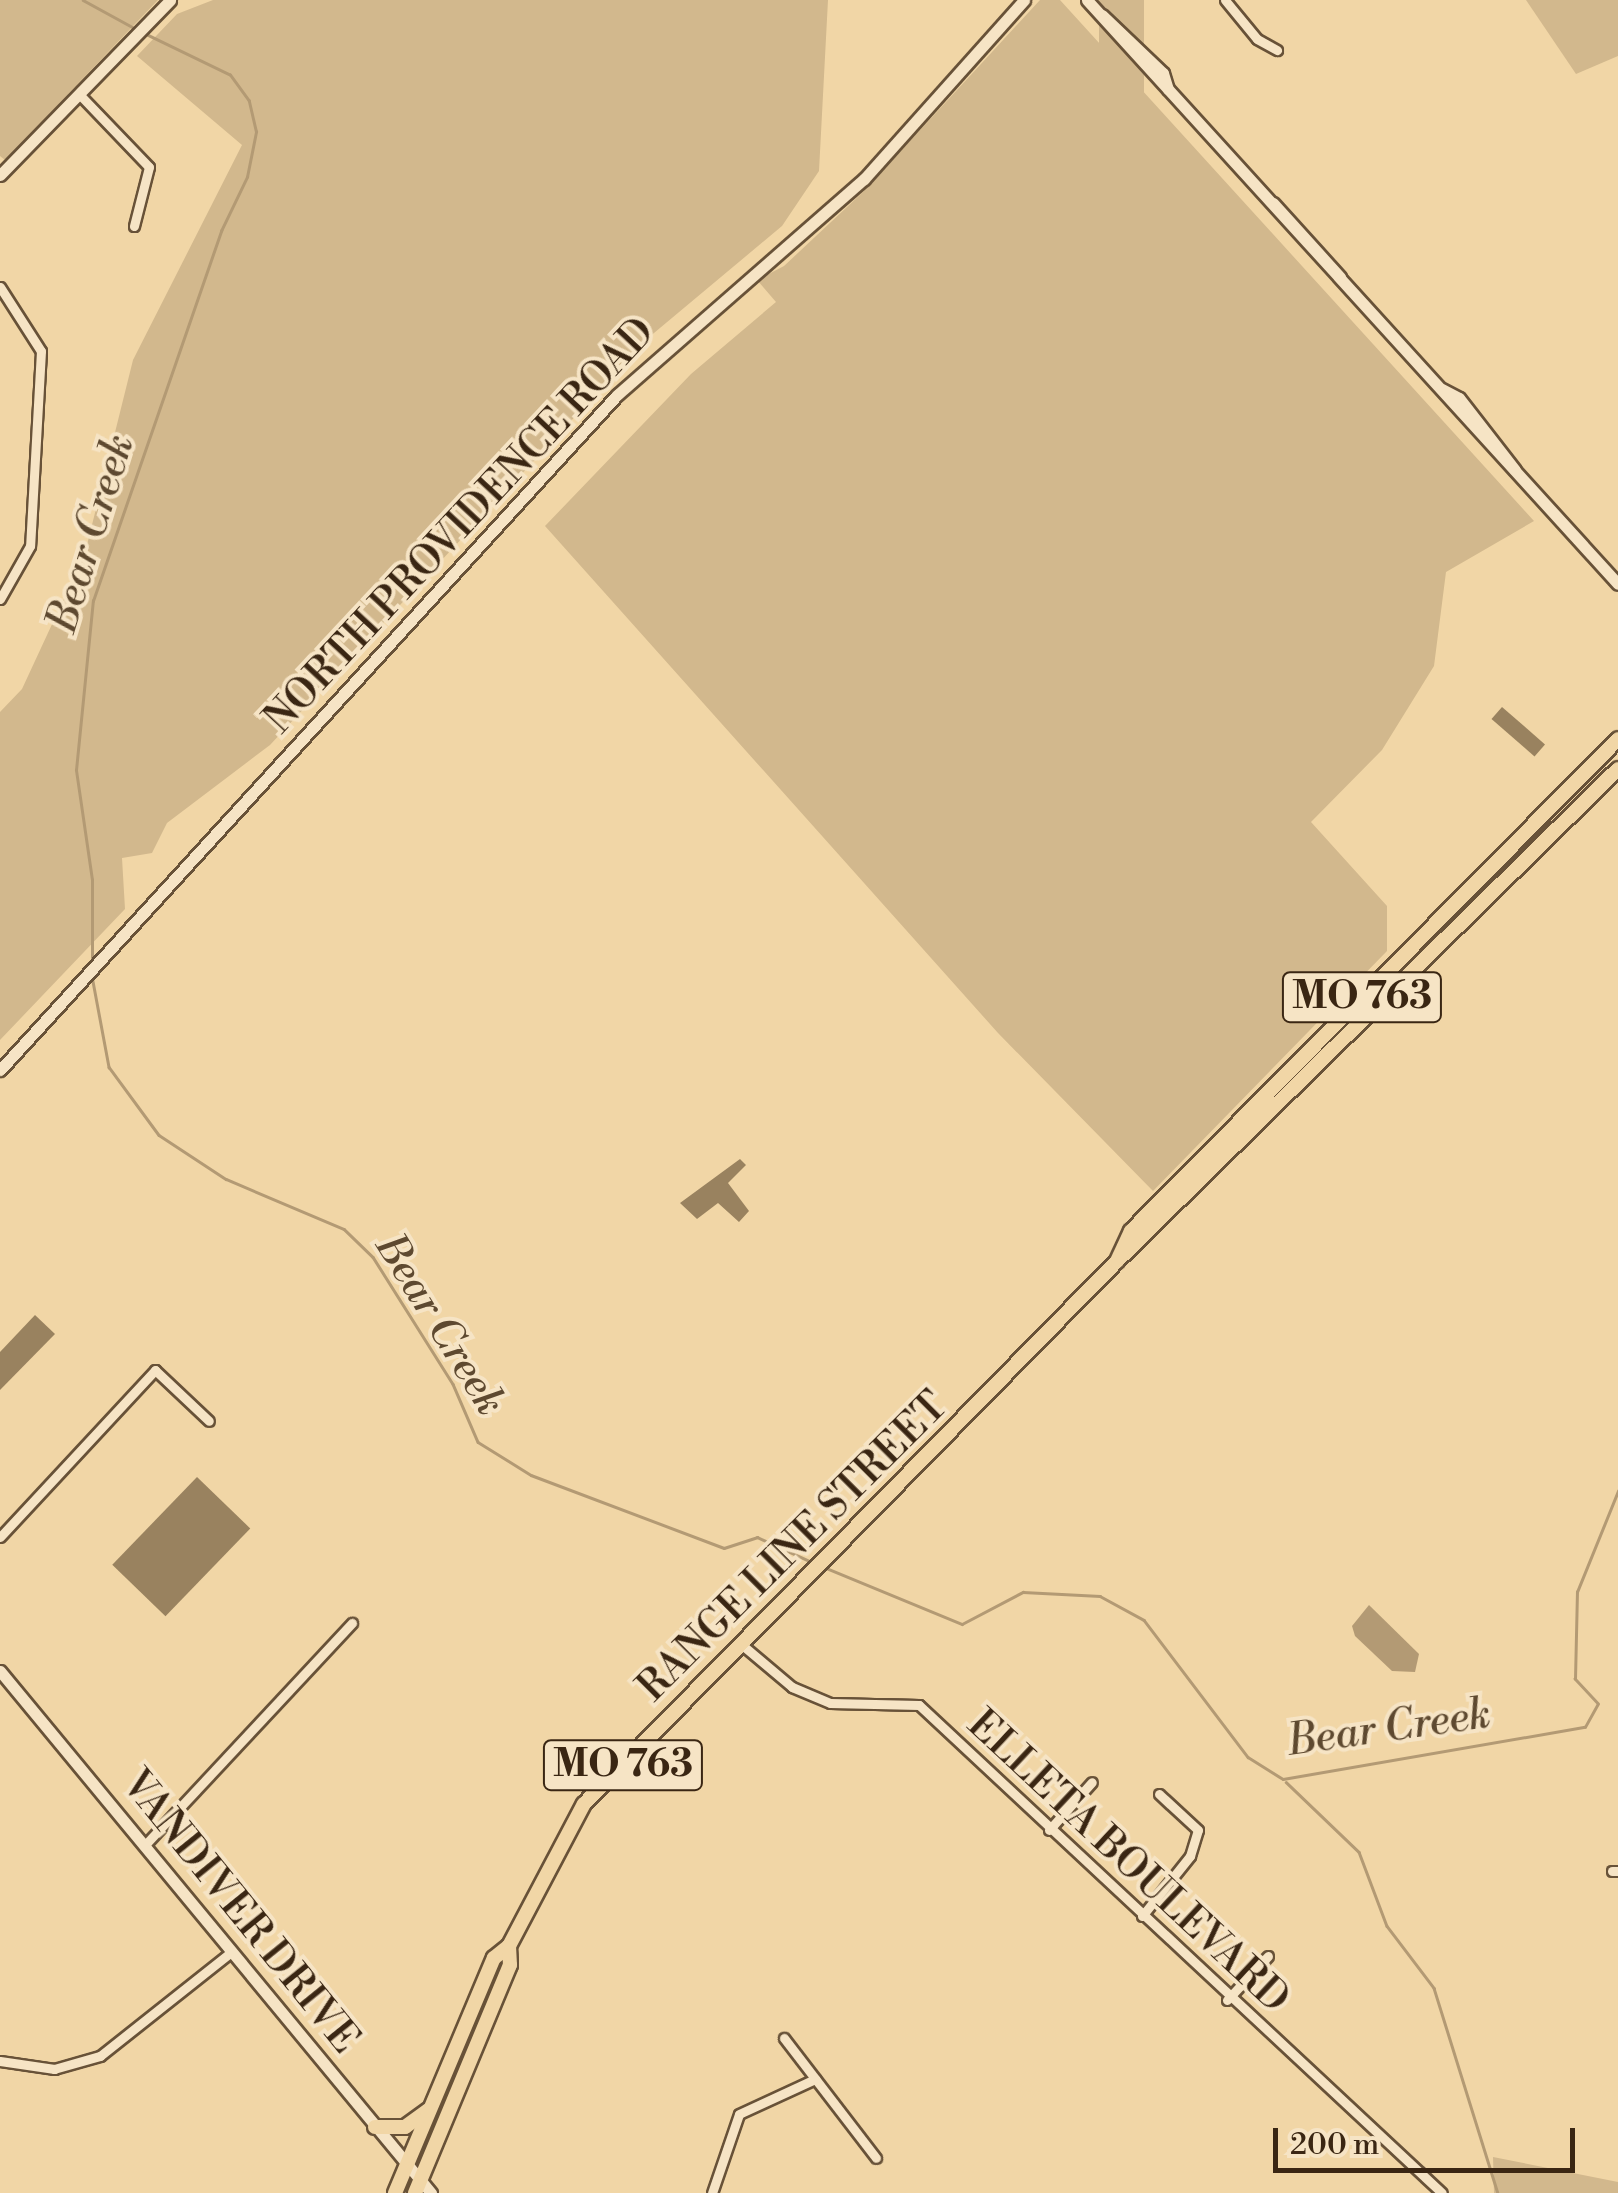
<!DOCTYPE html>
<style>
body{margin:0}
#map{position:relative;width:1618px;height:2193px;overflow:hidden;background:#f1d6a6;font-family:"Libre Bodoni",serif}
div>[style]{position:absolute}
.green>*{inset:0;background:#d2b88d;transform-origin:0 0}
.water>*{inset:0;background:#b39a74}
.stream>*{height:2.5px;margin:-1.25px;padding:0 1.25px;transform-origin:1.25px;border-radius:1.25px;background:#b39a74}
.building>*{inset:0;background:#99825f;transform-origin:0 0}
.roads{filter:drop-shadow(2px 0 #685238) drop-shadow(-2px 0 #685238) drop-shadow(0 2px #685238) drop-shadow(0 -2px #685238)}
.street>*{height:9px;margin:-4.5px;padding:0 4.5px;transform-origin:4.5px;border-radius:4.5px;background:#f6e4c5}
.secondary>*{height:11px;margin:-5.5px;padding:0 5.5px;transform-origin:5.5px;border-radius:5.5px;background:#f6e4c5}
.primary>*{height:14px;margin:-7px;padding:0 7px;transform-origin:7px;border-radius:7px;background:#f1d6a6}
span{translate:-50% -50%;white-space:nowrap;text-align:center;line-height:1.15;-webkit-text-stroke:8px #f6e4c5;paint-order:stroke}
.shield-label span{padding:2px 8px;background:#f6e4c5;border:2px solid;border-radius:8px;-webkit-text-stroke-width:0}
.shield-label{font-size:38px;color:#3a2613;font-weight:700}
.street-label{font-size:40px;color:#3a2613}
.water-label{font-size:42px;color:#5e4930;font-style:italic}
.scale{position:absolute;left:1273px;top:2128px;width:302px;height:45px;box-sizing:border-box;border:5px solid #3a2613;border-top:0;padding-left:12px;font-size:30px;line-height:35px;white-space:nowrap;color:#3a2613;-webkit-text-stroke:8px #f6e4c5;paint-order:stroke}
</style>
<div id="map">
<div class="green">
<div style="clip-path:polygon(0 0,158px 0,5px 160px,0 156px)"></div>
<div style="clip-path:polygon(213px 0,828px 0,819px 171px,782px 226px,648px 338px,270px 745px,167px 823px,152px 853px,122px 858px,125px 909px,0 1040px,0 712px,22px 689px,85px 553px,133px 360px,242px 145px,137px 56px,177px 14px)"></div>
<div style="clip-path:polygon(1040px 0,1060px 0,1534px 521px,1446px 572px,1434px 666px,1382px 750px,1311px 822px,1387px 906px,1387px 951px,1153px 1191px,998px 1033px,545px 526px,691px 374px,776px 302px,757px 280px,784px 266px,863px 192px)"></div>
<div style="left:1099px;top:0;width:45px;height:247px"></div>
<div style="clip-path:polygon(1526px 0,1618px 0,1618px 56px,1576px 74px)"></div>
<div style="clip-path:polygon(1493px 2157px,1618px 2182px,1618px 2193px,1494px 2193px)"></div>
</div>
<div class="water">
<div style="clip-path:polygon(1369px 1605px,1419px 1654px,1415px 1672px,1392px 1671px,1355px 1636px,1352px 1626px)"></div>
</div>
<div class="stream">
<div style="left:83px;top:0;width:60px;rotate:28.7deg"></div>
<div style="left:92px;top:963px;width:83px;rotate:-90deg"></div>
<div style="left:92px;top:880px;width:111px;rotate:-98.3deg"></div>
<div style="left:76px;top:770px;width:170px;rotate:-84.3deg"></div>
<div style="left:93px;top:601px;width:392px;rotate:-70.9deg"></div>
<div style="left:221px;top:231px;width:60px;rotate:-64.3deg"></div>
<div style="left:247px;top:177px;width:46px;rotate:-78.7deg"></div>
<div style="left:256px;top:132px;width:32px;rotate:-103deg"></div>
<div style="left:249px;top:101px;width:32px;rotate:-126deg"></div>
<div style="left:230px;top:75px;width:97px;rotate:-154.2deg"></div>
<div style="left:92px;top:976px;width:93px;rotate:79.4deg"></div>
<div style="left:109px;top:1067px;width:84px;rotate:53.7deg"></div>
<div style="left:159px;top:1135px;width:80px;rotate:33.3deg"></div>
<div style="left:226px;top:1179px;width:128px;rotate:23deg"></div>
<div style="left:344px;top:1229px;width:40px;rotate:44deg"></div>
<div style="left:373px;top:1257px;width:150px;rotate:57.8deg"></div>
<div style="left:453px;top:1384px;width:63px;rotate:66.7deg"></div>
<div style="left:478px;top:1442px;width:62px;rotate:31.9deg"></div>
<div style="left:531px;top:1475px;width:206px;rotate:20.7deg"></div>
<div style="left:724px;top:1548px;width:35px;rotate:-18deg"></div>
<div style="left:757px;top:1537px;width:63px;rotate:24.5deg"></div>
<div style="left:826px;top:1568px;width:147px;rotate:22.4deg"></div>
<div style="left:962px;top:1624px;width:69px;rotate:-27.7deg"></div>
<div style="left:1023px;top:1592px;width:77px;rotate:3deg"></div>
<div style="left:1100px;top:1596px;width:50px;rotate:28.6deg"></div>
<div style="left:1144px;top:1620px;width:172px;rotate:52.8deg"></div>
<div style="left:1248px;top:1757px;width:41px;rotate:32.2deg"></div>
<div style="left:1283px;top:1779px;width:306px;rotate:-9.8deg"></div>
<div style="left:1585px;top:1727px;width:26px;rotate:-61deg"></div>
<div style="left:1598px;top:1704px;width:34px;rotate:-133deg"></div>
<div style="left:1575px;top:1679px;width:87px;rotate:-88.7deg"></div>
<div style="left:1577px;top:1592px;width:109px;rotate:-67.9deg"></div>
<div style="left:1286px;top:1782px;width:101px;rotate:43.8deg"></div>
<div style="left:1359px;top:1852px;width:79px;rotate:69.3deg"></div>
<div style="left:1387px;top:1926px;width:78px;rotate:52.8deg"></div>
<div style="left:1434px;top:1988px;width:215px;rotate:72.7deg"></div>
</div>
<div class="building">
<div style="left:1502px;top:707px;width:57px;height:16px;rotate:41deg"></div>
<div style="clip-path:polygon(740px 1159px,746px 1165px,728px 1183px,749px 1211px,739px 1222px,718px 1203px,697px 1219px,680px 1203px)"></div>
<div style="clip-path:polygon(35px 1315px,55px 1334px,0 1390px,0 1352px)"></div>
<div style="left:197px;top:1477px;width:74px;height:122px;rotate:44deg"></div>
</div>
<div class="roads">
<div class="street">
<div style="left:1225px;top:0;width:50px;rotate:50.6deg"></div>
<div style="left:1257px;top:39px;width:23px;rotate:29deg"></div>
<div style="left:79px;top:94px;width:101px;rotate:46.2deg"></div>
<div style="left:149px;top:167px;width:61px;rotate:104.3deg"></div>
<div style="left:0;top:287px;width:76px;rotate:57.4deg"></div>
<div style="left:41px;top:351px;width:195px;rotate:93.2deg"></div>
<div style="left:30px;top:546px;width:61px;rotate:119.5deg"></div>
<div style="left:0;top:1537px;width:228px;rotate:-47.1deg"></div>
<div style="left:155px;top:1370px;width:74px;rotate:43.4deg"></div>
<div style="left:741px;top:1644px;width:67px;rotate:40.1deg"></div>
<div style="left:792px;top:1687px;width:41px;rotate:22.8deg"></div>
<div style="left:830px;top:1703px;width:89px;rotate:1.3deg"></div>
<div style="left:919px;top:1705px;width:715px;rotate:43.02deg"></div>
<div style="left:1049px;top:1830px;width:64px;rotate:-48.1deg"></div>
<div style="left:144px;top:1846px;width:305px;rotate:-47deg"></div>
<div style="left:1612px;top:1871px;width:6px"></div>
<div style="left:1142px;top:1916px;width:77px;rotate:-51.3deg"></div>
<div style="left:1190px;top:1856px;width:27px;rotate:-73deg"></div>
<div style="left:1198px;top:1830px;width:53px;rotate:-137.3deg"></div>
<div style="left:1227px;top:2000px;width:60px;rotate:-47deg"></div>
<div style="left:784px;top:2038px;width:151px;rotate:52.5deg"></div>
<div style="left:0;top:2061px;width:55px;rotate:8.4deg"></div>
<div style="left:54px;top:2069px;width:48px;rotate:-15.8deg"></div>
<div style="left:100px;top:2056px;width:167px;rotate:-38.4deg"></div>
<div style="left:712px;top:2193px;width:83px;rotate:-71.1deg"></div>
<div style="left:739px;top:2114px;width:84px;rotate:-24.7deg"></div>
</div>
<div class="secondary">
<div style="left:1087px;top:0;width:789px;rotate:47.72deg"></div>
<div style="left:1102px;top:15px;width:84px;rotate:43.6deg"></div>
<div style="left:1163px;top:73px;width:17px;rotate:73deg"></div>
<div style="left:0;top:175px;width:244px;rotate:-45.8deg"></div>
<div style="left:1273px;top:203px;width:100px;rotate:47.8deg"></div>
<div style="left:1442px;top:389px;width:19px;rotate:28deg"></div>
<div style="left:1459px;top:398px;width:91px;rotate:52.1deg"></div>
<div style="left:0;top:1070px;width:915px;rotate:-47.57deg"></div>
<div style="left:617px;top:395px;width:328px;rotate:-41.2deg"></div>
<div style="left:864px;top:179px;width:240px;rotate:-48.2deg"></div>
<div style="left:0;top:1671px;width:677px;rotate:50.45deg"></div>
</div>
<div class="primary">
<div style="left:1117px;top:1261px;width:33px;rotate:-65deg"></div>
<div style="left:1131px;top:1231px;width:692px;rotate:-45.29deg"></div>
<div style="left:375px;top:2127px;width:30px"></div>
<div style="left:405px;top:2127px;width:29px;rotate:-36deg"></div>
<div style="left:395px;top:2193px;width:255px;rotate:-67.2deg"></div>
<div style="left:494px;top:1958px;width:19px;rotate:-39deg"></div>
<div style="left:509px;top:1946px;width:161px;rotate:-62.2deg"></div>
<div style="left:584px;top:1804px;width:761px;rotate:-45.53deg"></div>
<div style="left:1117px;top:1261px;width:702px;rotate:-44.48deg"></div>
<div style="left:415px;top:2193px;width:247px;rotate:-67.4deg"></div>
<div style="left:510px;top:1965px;width:19px;rotate:-93deg"></div>
</div>
</div>
<div class="shield-label">
<span style="left:1362px;top:997px">MO 763</span>
<span style="left:623px;top:1765px">MO 763</span>
</div>
<div class="street-label">
<span style="left:460px;top:526px;rotate:-47deg">NORTH PROVIDENCE ROAD</span>
<span style="left:793px;top:1547px;rotate:-45deg">RANGE LINE STREET</span>
<span style="left:1128px;top:1862px;rotate:43deg">ELLETA BOULEVARD</span>
<span style="left:240px;top:1912px;rotate:51deg">VANDIVER DRIVE</span>
</div>
<div class="water-label">
<span style="left:92px;top:534px;rotate:-73deg">Bear Creek</span>
<span style="left:439px;top:1325px;rotate:58deg">Bear Creek</span>
<span style="left:1389px;top:1729px;rotate:-8deg">Bear Creek</span>
</div>
<div class="scale">200 m</div>
</div>
